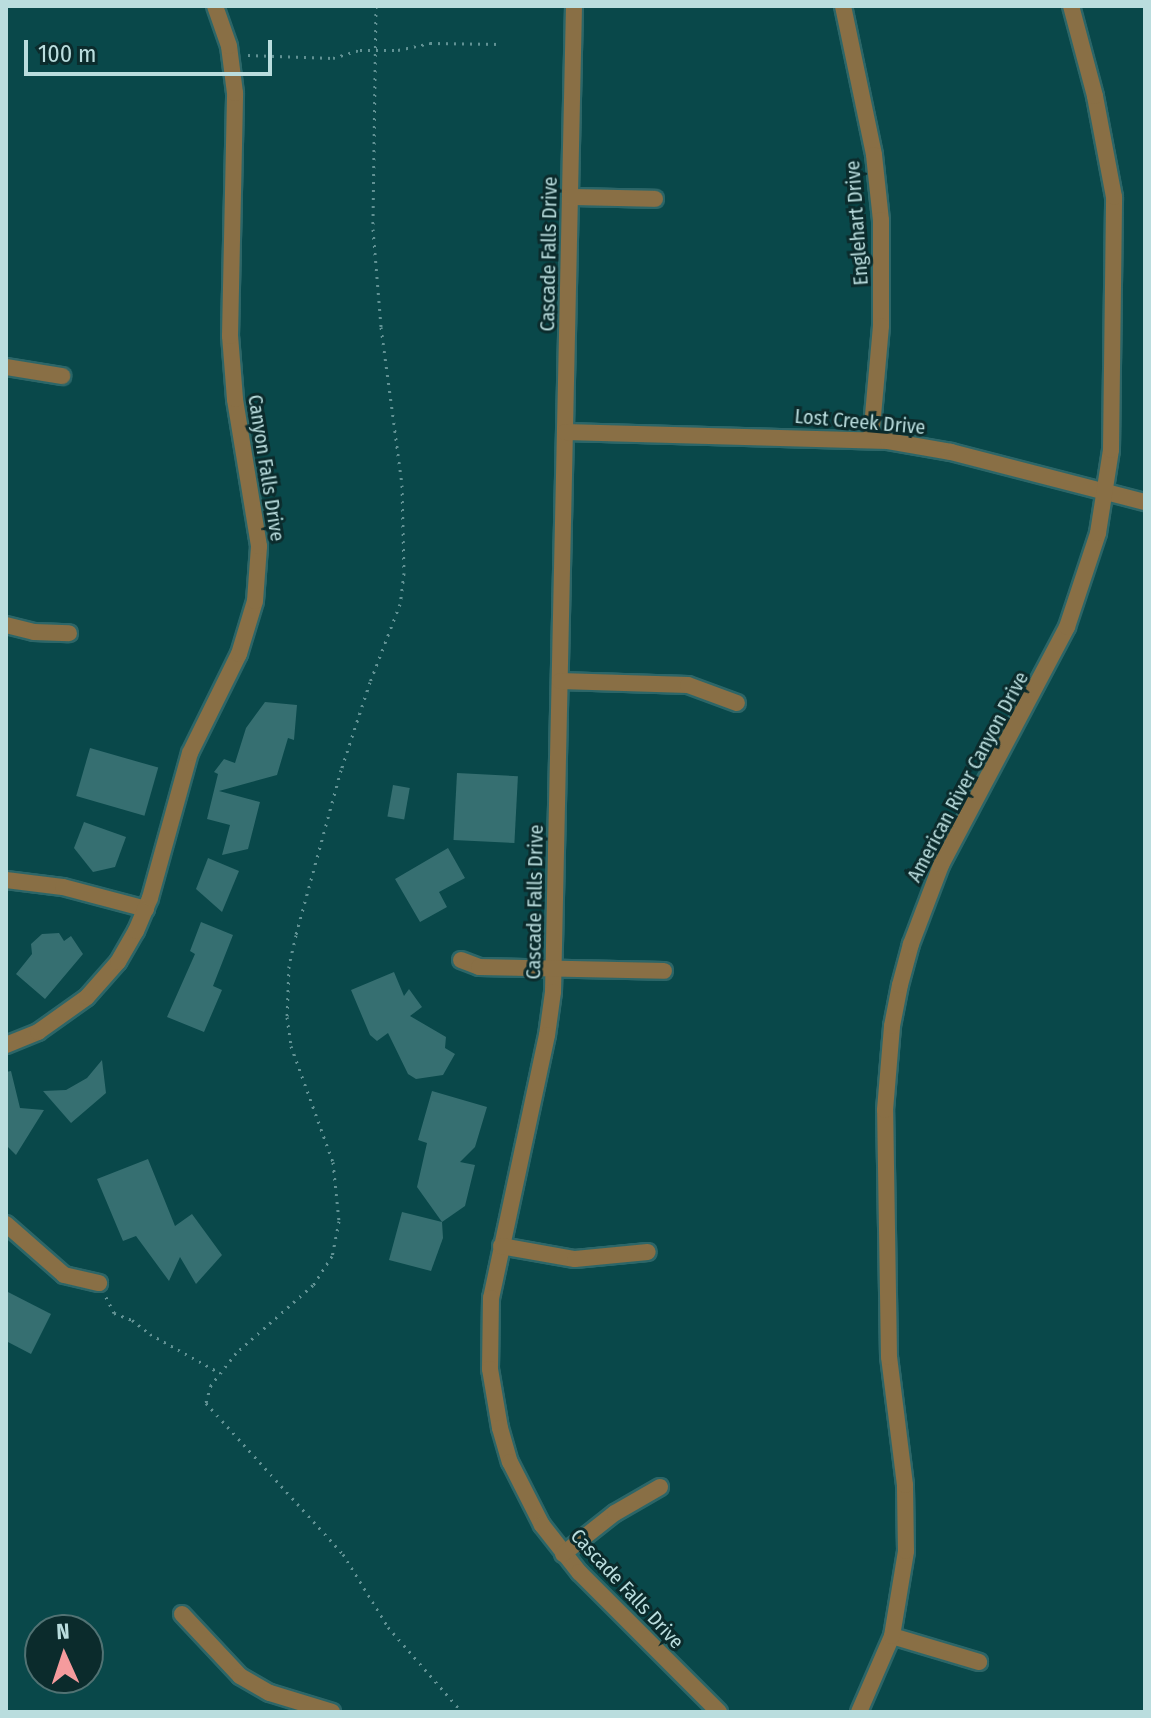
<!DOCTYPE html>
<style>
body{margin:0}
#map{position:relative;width:1151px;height:1718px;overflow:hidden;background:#09484a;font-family:"Fira Sans Condensed",sans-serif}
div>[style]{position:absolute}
.building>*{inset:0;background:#366f71;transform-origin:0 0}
.path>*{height:3px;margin-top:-1.5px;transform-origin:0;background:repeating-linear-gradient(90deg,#619294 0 2px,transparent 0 8px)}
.roads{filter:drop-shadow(2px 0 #2c6668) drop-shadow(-2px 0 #2c6668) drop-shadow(0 2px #2c6668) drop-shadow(0 -2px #2c6668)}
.minor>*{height:16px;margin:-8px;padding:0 8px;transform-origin:8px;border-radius:8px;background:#896f45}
.tertiary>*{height:16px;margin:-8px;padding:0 8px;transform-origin:8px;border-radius:8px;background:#896f45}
span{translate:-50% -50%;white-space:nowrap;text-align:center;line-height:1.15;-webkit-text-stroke:6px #0b2b2c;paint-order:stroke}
.street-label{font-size:20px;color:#baddde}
.frame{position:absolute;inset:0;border:8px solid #baddde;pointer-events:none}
.north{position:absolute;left:24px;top:1614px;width:80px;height:80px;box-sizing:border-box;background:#0b2b2c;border:2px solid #517273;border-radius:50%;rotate:357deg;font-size:22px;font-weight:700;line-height:32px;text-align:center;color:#baddde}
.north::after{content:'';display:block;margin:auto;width:28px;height:36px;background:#f59b9d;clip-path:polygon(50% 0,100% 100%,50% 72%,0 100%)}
.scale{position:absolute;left:24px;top:40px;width:248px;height:36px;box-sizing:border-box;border:4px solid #baddde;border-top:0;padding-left:10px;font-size:24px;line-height:28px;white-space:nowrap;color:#baddde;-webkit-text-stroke:6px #0b2b2c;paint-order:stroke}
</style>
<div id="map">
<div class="building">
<div style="clip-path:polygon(265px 702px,297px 705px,294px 740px,288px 738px,277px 775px,219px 791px,260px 802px,248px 849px,222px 855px,230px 825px,207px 819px,218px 774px,214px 772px,224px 759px,235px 763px,246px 728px)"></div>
<div style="left:90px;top:748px;width:71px;height:50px;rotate:16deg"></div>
<div style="left:457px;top:773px;width:61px;height:67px;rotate:3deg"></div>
<div style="left:393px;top:785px;width:17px;height:32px;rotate:10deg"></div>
<div style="clip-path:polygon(84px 822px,126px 837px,115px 867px,93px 872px,74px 848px)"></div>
<div style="clip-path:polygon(448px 848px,465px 878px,439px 892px,447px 907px,420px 922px,395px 879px)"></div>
<div style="clip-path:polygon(208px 858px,239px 871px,222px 912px,196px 889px)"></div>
<div style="clip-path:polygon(201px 922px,233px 935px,213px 986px,222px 990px,204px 1032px,167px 1017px,195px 954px,190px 951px)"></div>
<div style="clip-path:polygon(59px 933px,64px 941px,71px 936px,83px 954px,45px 999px,16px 974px,32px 954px,31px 944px,42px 934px)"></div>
<div style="clip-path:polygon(394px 972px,404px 996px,409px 989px,422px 1007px,410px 1016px,446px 1037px,445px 1048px,455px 1054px,443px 1075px,416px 1079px,408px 1074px,388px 1033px,377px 1041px,370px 1035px,351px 990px)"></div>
<div style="clip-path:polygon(102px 1060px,106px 1093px,71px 1123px,43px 1091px,66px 1090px,87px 1078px)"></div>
<div style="clip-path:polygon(11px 1071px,20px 1108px,44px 1110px,16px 1155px,6px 1145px,6px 1072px)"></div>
<div style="clip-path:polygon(432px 1091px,487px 1107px,475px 1147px,460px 1162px,475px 1165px,465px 1206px,442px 1222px,417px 1187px,427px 1143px,418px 1140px)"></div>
<div style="clip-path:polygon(148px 1159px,175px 1226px,192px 1214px,222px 1255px,196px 1284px,180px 1257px,169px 1281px,136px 1236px,123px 1241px,97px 1179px)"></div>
<div style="clip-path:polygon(402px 1212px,442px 1222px,443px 1238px,431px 1271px,389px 1260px)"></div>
<div style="clip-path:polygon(6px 1291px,51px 1314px,31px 1354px,6px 1341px)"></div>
</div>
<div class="path">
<div style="left:376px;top:6px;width:223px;rotate:90.8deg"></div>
<div style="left:373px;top:229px;width:98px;rotate:85.3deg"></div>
<div style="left:381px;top:327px;width:159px;rotate:82.4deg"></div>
<div style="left:402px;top:485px;width:88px;rotate:88.7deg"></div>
<div style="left:404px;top:573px;width:31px;rotate:97deg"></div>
<div style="left:400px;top:604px;width:84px;rotate:111deg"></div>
<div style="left:370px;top:682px;width:93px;rotate:108.2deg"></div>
<div style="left:341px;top:770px;width:171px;rotate:105.3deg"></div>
<div style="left:296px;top:935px;width:32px;rotate:103deg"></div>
<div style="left:289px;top:966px;width:51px;rotate:92.2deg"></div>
<div style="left:287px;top:1017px;width:29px;rotate:82deg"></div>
<div style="left:291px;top:1046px;width:123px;rotate:70.1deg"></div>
<div style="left:333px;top:1162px;width:59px;rotate:84.2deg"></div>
<div style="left:339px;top:1221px;width:36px;rotate:101deg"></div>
<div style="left:332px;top:1256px;width:35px;rotate:123deg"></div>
<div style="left:313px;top:1285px;width:103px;rotate:138.6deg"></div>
<div style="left:236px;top:1353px;width:41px;rotate:128deg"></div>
<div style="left:211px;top:1385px;width:19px;rotate:106deg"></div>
<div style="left:206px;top:1403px;width:204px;rotate:47.8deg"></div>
<div style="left:343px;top:1554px;width:86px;rotate:58.3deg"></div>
<div style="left:388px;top:1627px;width:113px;rotate:49deg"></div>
<div style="left:248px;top:55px;width:85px;rotate:2deg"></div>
<div style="left:333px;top:58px;width:28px;rotate:-17deg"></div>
<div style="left:360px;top:50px;width:38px"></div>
<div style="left:398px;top:50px;width:33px;rotate:-12deg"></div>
<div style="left:430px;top:43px;width:72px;rotate:0.8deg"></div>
<div style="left:106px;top:1297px;width:18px;rotate:63deg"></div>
<div style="left:114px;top:1313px;width:19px;rotate:21deg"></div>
<div style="left:132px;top:1320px;width:23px;rotate:38deg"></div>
<div style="left:150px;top:1334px;width:80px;rotate:29.1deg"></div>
</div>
<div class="roads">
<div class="minor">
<div style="left:574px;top:6px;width:986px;rotate:91.22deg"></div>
<div style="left:553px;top:992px;width:43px;rotate:97.9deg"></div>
<div style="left:547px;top:1035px;width:269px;rotate:102deg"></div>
<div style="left:491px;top:1298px;width:71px;rotate:90.8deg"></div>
<div style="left:490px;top:1369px;width:60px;rotate:80.4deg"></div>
<div style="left:500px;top:1428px;width:35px;rotate:74deg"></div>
<div style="left:510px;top:1462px;width:71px;rotate:63.1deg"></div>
<div style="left:542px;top:1525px;width:60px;rotate:51.8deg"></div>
<div style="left:579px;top:1572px;width:198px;rotate:45deg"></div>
<div style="left:843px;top:6px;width:152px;rotate:78.2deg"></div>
<div style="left:874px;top:155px;width:65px;rotate:83.9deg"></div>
<div style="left:881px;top:220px;width:106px;rotate:90deg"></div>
<div style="left:881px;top:326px;width:113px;rotate:95.1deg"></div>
<div style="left:570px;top:197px;width:85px;rotate:1.3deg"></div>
<div style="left:6px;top:367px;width:57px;rotate:9.1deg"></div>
<div style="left:565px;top:432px;width:323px;rotate:1.6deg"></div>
<div style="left:888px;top:441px;width:64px;rotate:9.9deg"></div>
<div style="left:951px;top:452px;width:200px;rotate:14.5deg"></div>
<div style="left:6px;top:625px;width:29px;rotate:14deg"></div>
<div style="left:34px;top:632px;width:35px;rotate:2deg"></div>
<div style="left:560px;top:681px;width:128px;rotate:1.8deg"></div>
<div style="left:688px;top:685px;width:52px;rotate:20.2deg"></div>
<div style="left:6px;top:880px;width:57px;rotate:7deg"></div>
<div style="left:63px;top:887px;width:86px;rotate:14.8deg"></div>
<div style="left:461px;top:960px;width:19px;rotate:21deg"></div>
<div style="left:479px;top:967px;width:185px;rotate:1.2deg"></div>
<div style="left:6px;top:1045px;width:35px;rotate:-22deg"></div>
<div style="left:38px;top:1032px;width:60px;rotate:-35.5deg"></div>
<div style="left:87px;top:997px;width:47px;rotate:-48.5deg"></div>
<div style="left:118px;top:962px;width:36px;rotate:-60deg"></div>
<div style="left:136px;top:931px;width:36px;rotate:-67deg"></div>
<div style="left:150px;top:898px;width:150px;rotate:-74.6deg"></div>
<div style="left:190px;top:753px;width:110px;rotate:-63.7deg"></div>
<div style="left:239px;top:654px;width:55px;rotate:-73.2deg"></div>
<div style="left:255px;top:601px;width:55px;rotate:-85.8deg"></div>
<div style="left:259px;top:546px;width:149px;rotate:-99.3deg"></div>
<div style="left:235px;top:399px;width:63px;rotate:-94.5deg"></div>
<div style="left:230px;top:336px;width:243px;rotate:-88.8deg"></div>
<div style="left:235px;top:93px;width:47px;rotate:-97.3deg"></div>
<div style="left:229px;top:46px;width:42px;rotate:-109.3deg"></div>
<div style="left:6px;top:1224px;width:77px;rotate:41.3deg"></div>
<div style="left:64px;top:1275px;width:36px;rotate:13deg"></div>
<div style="left:501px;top:1246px;width:75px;rotate:10deg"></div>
<div style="left:575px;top:1259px;width:73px;rotate:-5.5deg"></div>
<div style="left:563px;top:1554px;width:66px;rotate:-38.3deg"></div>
<div style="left:615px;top:1513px;width:52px;rotate:-30deg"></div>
<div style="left:182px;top:1614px;width:85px;rotate:46.9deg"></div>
<div style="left:240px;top:1676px;width:34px;rotate:30deg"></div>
<div style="left:270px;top:1693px;width:65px;rotate:17deg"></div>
<div style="left:892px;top:1636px;width:91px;rotate:16.6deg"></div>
</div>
<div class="tertiary">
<div style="left:859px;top:1712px;width:83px;rotate:-66.5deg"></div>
<div style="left:892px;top:1636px;width:86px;rotate:-80.6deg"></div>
<div style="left:906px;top:1551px;width:66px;rotate:-90.9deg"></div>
<div style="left:905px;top:1485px;width:129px;rotate:-97.1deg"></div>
<div style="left:889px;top:1357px;width:247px;rotate:-90.9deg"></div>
<div style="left:885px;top:1110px;width:84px;rotate:-85.2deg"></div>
<div style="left:892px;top:1026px;width:42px;rotate:-79deg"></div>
<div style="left:900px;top:985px;width:42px;rotate:-75deg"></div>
<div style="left:911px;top:944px;width:85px;rotate:-69.2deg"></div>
<div style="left:941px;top:865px;width:269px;rotate:-62.1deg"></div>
<div style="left:1067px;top:627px;width:99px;rotate:-71.7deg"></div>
<div style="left:1098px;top:533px;width:84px;rotate:-81.1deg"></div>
<div style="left:1111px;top:450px;width:253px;rotate:-89.3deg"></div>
<div style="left:1114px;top:197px;width:103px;rotate:-100.7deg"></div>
<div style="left:1095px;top:96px;width:93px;rotate:-104.9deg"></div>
</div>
</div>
<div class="street-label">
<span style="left:857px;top:223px;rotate:-94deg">Englehart Drive</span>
<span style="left:549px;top:254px;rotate:-89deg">Cascade Falls Drive</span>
<span style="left:860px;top:422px;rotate:5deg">Lost Creek Drive</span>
<span style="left:266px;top:468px;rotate:81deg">Canyon Falls Drive</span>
<span style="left:968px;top:777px;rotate:-62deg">American River Canyon Drive</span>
<span style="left:535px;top:902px;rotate:-89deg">Cascade Falls Drive</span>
<span style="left:627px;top:1589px;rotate:47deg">Cascade Falls Drive</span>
</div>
<div class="frame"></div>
<div class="north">N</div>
<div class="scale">100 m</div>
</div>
